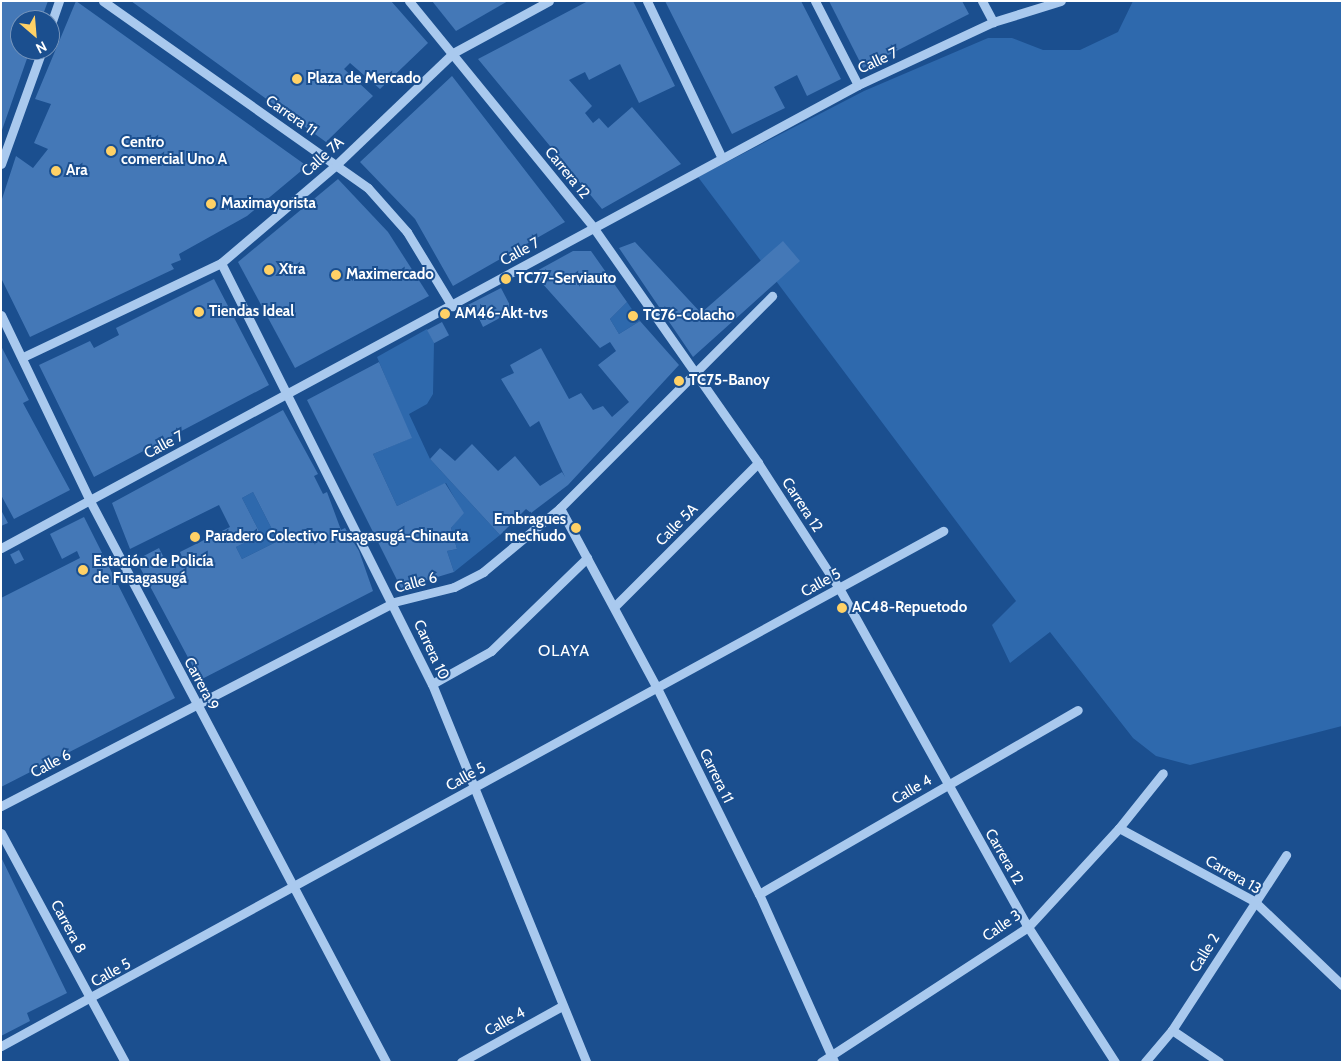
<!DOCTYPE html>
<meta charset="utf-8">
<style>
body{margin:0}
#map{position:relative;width:1343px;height:1063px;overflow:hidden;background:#1b4f8f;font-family:Cabin,sans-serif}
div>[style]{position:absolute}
.green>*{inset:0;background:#2e69ad}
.building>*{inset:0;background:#4478b7;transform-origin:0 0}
.minor>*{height:9px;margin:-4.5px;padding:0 4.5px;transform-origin:4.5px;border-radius:4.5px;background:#a9c9ee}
.dots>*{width:14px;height:14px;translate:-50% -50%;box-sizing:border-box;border:2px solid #1b4f8f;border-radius:50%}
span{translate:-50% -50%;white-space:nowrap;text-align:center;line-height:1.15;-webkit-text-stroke:4px #1b4f8f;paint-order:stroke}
.street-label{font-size:15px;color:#fff}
.poi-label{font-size:15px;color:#fff;font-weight:700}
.left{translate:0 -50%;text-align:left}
.right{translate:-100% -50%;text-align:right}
.neighbourhood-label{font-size:16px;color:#fff;letter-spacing:1px}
.frame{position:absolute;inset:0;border:2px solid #fff;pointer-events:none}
.north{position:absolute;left:10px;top:10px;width:50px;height:50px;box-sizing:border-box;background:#1b4f8f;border:1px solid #7695bc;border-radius:50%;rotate:153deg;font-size:14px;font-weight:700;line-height:20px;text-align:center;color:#fff}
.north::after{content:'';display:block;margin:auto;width:18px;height:22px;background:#ffd166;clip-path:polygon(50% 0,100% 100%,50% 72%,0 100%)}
</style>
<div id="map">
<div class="green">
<div style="clip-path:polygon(1133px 1px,1342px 1px,1342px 726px,1190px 765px,1156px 756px,1133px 738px,1050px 632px,1010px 663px,992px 625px,1016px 601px,698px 177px,864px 91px,988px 38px,1012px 38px,1043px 50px,1080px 50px,1118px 32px)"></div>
<div style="clip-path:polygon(627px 302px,640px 321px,619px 334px,610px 319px)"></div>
<div style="clip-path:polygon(427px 329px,434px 343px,433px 394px,427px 404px,409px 414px,430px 459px,500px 535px,454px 572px,447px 551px,457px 549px,451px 528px,463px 513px,446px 483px,397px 506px,373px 454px,411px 438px,377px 357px)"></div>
<div style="clip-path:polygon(253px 492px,278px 541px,242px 559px,236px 547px,261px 535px,242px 498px)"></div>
</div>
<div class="building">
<div style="clip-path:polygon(1px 1px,48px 1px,41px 20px,20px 20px,20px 50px,30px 50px,1px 133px)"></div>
<div style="clip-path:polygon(76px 1px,307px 166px,247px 216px,179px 254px,181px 260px,171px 264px,174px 269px,30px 337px,1px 278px,1px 202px,16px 156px,33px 168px,48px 149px,34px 143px,51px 104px,35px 99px)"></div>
<div style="clip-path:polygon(131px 1px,391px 1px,428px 43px,380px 89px,350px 63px,344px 69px,373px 96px,326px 142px)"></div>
<div style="clip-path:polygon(432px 1px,508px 1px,456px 31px)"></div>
<div style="clip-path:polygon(588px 1px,633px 1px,675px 86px,639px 103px,620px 64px,589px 80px,585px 72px,569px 80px,592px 106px,585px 113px,593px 123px,599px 118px,608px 128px,632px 107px,681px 164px,602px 209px,478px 59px)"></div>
<div style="clip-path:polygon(665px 1px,801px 1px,841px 79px,807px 96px,797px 75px,774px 87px,785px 108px,732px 134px)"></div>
<div style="clip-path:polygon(829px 1px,962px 1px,969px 14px,863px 68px)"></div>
<div style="clip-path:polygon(452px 76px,565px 222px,453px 286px,415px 219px,360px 162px)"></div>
<div style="clip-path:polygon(338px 179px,388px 232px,429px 296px,295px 368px,238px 262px)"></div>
<div style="clip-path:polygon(783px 241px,800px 261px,693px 357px,619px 248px,635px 242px,701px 313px)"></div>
<div style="clip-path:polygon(573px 251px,591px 251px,627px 302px,610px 319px,619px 334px,640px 321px,679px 365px,568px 485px,531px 513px,526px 509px,500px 535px,430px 459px,440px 448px,455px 461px,472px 444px,498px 471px,515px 456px,540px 486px,562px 472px,565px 477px,539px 421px,530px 427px,501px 379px,514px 373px,510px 365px,541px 348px,569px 399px,581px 393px,593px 410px,603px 406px,612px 417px,629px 402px,598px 365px,616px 351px,610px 342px,600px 348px,533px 273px)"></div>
<div style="clip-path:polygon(214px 279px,269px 385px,94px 477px,39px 365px,90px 341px,94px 348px,119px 335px,116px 328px)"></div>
<div style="clip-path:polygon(501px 288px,513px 311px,483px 327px,475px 310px,464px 316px,460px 309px)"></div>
<div style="left:442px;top:322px;width:15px;height:17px;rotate:62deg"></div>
<div style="clip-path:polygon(1px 346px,29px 400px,23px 403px,70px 490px,14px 519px,1px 495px)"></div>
<div style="clip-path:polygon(379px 362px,412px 438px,373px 454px,397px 506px,445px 483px,464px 513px,451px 528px,457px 549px,447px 551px,454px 572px,401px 588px,307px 400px)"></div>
<div style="clip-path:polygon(evenodd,283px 410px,318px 474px,314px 476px,323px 494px,327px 492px,341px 530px,345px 528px,359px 551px,373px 591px,200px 680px,136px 560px,159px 548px,167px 564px,182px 557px,180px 552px,230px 527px,219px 505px,130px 549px,112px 503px,283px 410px,253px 492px,278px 541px,242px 559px,236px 547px,261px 535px,242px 498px,253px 492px)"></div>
<div style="clip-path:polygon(1px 510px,8px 523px,1px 526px)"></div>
<div style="clip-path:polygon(84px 517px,175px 698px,1px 787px,1px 598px,80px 558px,77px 551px,62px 559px,50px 534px)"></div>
<div style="left:19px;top:550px;width:11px;height:10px;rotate:63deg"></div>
<div style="clip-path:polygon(1px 857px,67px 993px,27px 1013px,30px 1021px,1px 1036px)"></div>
</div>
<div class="minor">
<div style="left:103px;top:1px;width:324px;rotate:35.2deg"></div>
<div style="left:368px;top:188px;width:59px;rotate:48.4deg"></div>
<div style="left:407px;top:232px;width:87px;rotate:58.7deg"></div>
<div style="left:409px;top:1px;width:291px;rotate:50.8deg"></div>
<div style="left:593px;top:227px;width:288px;rotate:55deg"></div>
<div style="left:758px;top:463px;width:149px;rotate:57.1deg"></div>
<div style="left:839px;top:588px;width:388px;rotate:60.9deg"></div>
<div style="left:1028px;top:927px;width:161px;rotate:57.2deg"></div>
<div style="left:647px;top:1px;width:172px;rotate:64.5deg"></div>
<div style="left:815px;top:1px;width:94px;rotate:62.9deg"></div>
<div style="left:982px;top:1px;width:24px;rotate:62deg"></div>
<div style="left:50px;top:27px;width:28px;rotate:-71deg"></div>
<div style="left:1px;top:164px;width:121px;rotate:-70.2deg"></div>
<div style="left:221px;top:263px;width:471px;rotate:63.4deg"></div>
<div style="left:432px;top:684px;width:408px;rotate:67.8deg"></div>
<div style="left:1px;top:315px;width:206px;rotate:64.4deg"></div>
<div style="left:90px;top:501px;width:634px;rotate:62.18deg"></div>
<div style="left:23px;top:357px;width:219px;rotate:-25.4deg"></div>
<div style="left:221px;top:263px;width:151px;rotate:-40.4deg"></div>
<div style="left:336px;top:165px;width:162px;rotate:-43.7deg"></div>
<div style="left:453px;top:53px;width:109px;rotate:-28.4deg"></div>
<div style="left:560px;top:508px;width:204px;rotate:61.7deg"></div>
<div style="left:657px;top:688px;width:230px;rotate:63.7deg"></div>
<div style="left:759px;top:894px;width:184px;rotate:65.9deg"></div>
<div style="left:1px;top:548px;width:974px;rotate:-28.38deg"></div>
<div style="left:858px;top:85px;width:149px;rotate:-25deg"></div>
<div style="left:993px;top:22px;width:71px;rotate:-17.2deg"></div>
<div style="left:614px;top:607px;width:204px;rotate:-45deg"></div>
<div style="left:432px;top:684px;width:68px;rotate:-29.2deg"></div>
<div style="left:491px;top:651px;width:134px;rotate:-44.1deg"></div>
<div style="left:1px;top:806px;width:443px;rotate:-27.4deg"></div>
<div style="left:394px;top:602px;width:62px;rotate:-14deg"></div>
<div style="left:454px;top:587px;width:33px;rotate:-27deg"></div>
<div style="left:483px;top:572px;width:100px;rotate:-39.7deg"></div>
<div style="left:560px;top:508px;width:300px;rotate:-45deg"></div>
<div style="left:1119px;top:828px;width:153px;rotate:28.4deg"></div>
<div style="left:1254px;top:901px;width:122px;rotate:43.7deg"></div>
<div style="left:1px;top:833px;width:260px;rotate:61.6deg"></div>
<div style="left:759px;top:894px;width:368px;rotate:-30deg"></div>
<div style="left:1172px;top:1030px;width:57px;rotate:34.2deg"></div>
<div style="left:1px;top:1046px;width:1074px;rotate:-28.67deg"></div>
<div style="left:461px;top:1062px;width:115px;rotate:-29deg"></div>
<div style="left:821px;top:1062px;width:247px;rotate:-33.1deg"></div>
<div style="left:1028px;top:927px;width:134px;rotate:-47.4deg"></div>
<div style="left:1119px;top:828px;width:70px;rotate:-51.3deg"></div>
<div style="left:1145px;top:1062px;width:42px;rotate:-49.8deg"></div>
<div style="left:1172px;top:1030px;width:209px;rotate:-56.9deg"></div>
</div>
<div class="dots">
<div style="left:297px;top:79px;background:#ffd166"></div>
<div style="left:111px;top:151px;background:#ffd166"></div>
<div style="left:56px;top:171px;background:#ffd166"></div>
<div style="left:211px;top:204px;background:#ffd166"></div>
<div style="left:269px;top:270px;background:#ffd166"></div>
<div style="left:336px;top:275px;background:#ffd166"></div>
<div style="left:506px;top:279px;background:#ffd166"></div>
<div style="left:199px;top:312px;background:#ffd166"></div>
<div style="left:445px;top:314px;background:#ffd166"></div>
<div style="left:633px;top:316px;background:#ffd166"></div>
<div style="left:679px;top:381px;background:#ffd166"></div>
<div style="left:576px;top:528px;background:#ffd166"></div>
<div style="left:195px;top:537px;background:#ffd166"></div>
<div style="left:83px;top:570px;background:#ffd166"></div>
<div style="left:842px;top:608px;background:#ffd166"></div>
</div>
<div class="street-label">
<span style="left:878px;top:61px;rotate:-25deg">Calle 7</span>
<span style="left:291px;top:116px;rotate:35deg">Carrera 11</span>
<span style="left:323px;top:157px;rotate:-42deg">Calle 7A</span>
<span style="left:567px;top:173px;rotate:51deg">Carrera 12</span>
<span style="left:520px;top:252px;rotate:-29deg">Calle 7</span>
<span style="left:164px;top:445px;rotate:-28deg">Calle 7</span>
<span style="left:802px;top:505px;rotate:57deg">Carrera 12</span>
<span style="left:677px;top:525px;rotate:-45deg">Calle 5A</span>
<span style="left:416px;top:583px;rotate:-15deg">Calle 6</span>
<span style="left:821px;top:583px;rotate:-29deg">Calle 5</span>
<span style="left:431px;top:650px;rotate:65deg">Carrera 10</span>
<span style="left:201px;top:684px;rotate:62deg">Carrera 9</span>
<span style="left:51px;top:764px;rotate:-28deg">Calle 6</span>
<span style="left:716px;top:776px;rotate:64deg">Carrera 11</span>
<span style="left:466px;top:777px;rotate:-29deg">Calle 5</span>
<span style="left:912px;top:790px;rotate:-30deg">Calle 4</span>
<span style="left:1004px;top:857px;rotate:60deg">Carrera 12</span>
<span style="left:1233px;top:875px;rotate:30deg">Carrera 13</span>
<span style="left:1002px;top:926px;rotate:-35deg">Calle 3</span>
<span style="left:68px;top:927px;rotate:62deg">Carrera 8</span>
<span style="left:1205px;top:953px;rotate:-58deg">Calle 2</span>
<span style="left:111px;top:973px;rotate:-29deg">Calle 5</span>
<span style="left:505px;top:1022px;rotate:-29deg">Calle 4</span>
</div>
<div class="poi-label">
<span class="left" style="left:307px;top:79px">Plaza de Mercado</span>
<span class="left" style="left:121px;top:151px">Centro<br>comercial Uno A</span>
<span class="left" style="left:66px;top:171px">Ara</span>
<span class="left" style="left:221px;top:204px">Maximayorista</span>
<span class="left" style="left:279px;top:270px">Xtra</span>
<span class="left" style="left:346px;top:275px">Maximercado</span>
<span class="left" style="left:516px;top:279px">TC77-Serviauto</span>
<span class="left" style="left:209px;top:312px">Tiendas Ideal</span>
<span class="left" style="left:455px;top:314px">AM46-Akt-tvs</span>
<span class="left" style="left:643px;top:316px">TC76-Colacho</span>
<span class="left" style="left:689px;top:381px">TC75-Banoy</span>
<span class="right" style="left:566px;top:528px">Embragues<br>mechudo</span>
<span class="left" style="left:205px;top:537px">Paradero Colectivo Fusagasugá-Chinauta</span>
<span class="left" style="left:93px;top:570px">Estación de Policía<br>de Fusagasugá</span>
<span class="left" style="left:852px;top:608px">AC48-Repuetodo</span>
</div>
<div class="neighbourhood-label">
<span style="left:564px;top:651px">OLAYA</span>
</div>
<div class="frame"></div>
<div class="north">N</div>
</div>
